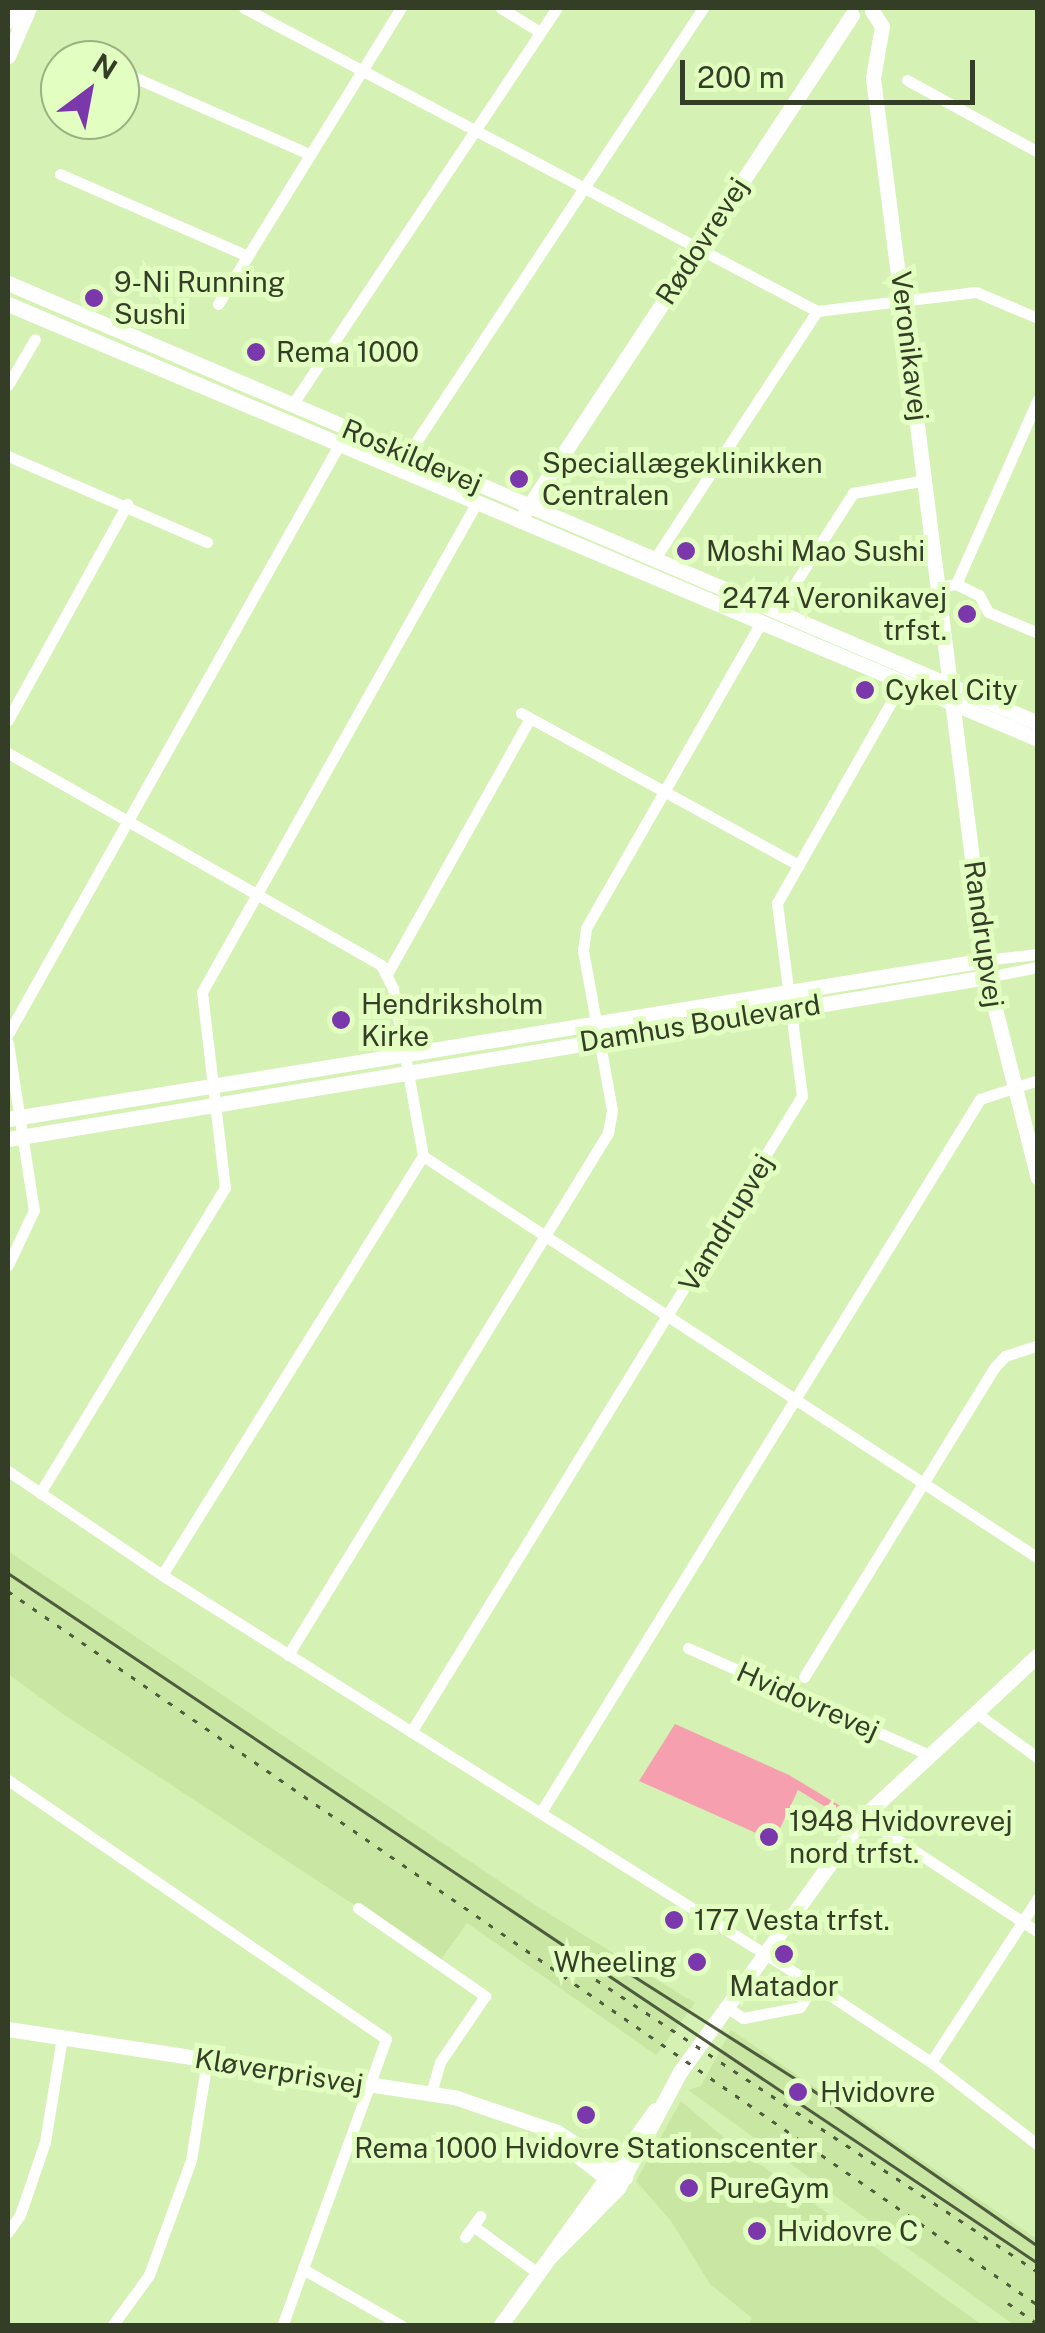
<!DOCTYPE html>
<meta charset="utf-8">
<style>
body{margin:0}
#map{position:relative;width:1045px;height:2333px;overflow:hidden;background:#d5f1b4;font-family:"Public Sans",sans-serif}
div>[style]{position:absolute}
.built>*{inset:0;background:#c9e7a3}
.green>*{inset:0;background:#f59faf}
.street>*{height:11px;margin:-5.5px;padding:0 5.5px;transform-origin:5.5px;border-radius:5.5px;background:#fff}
.secondary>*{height:15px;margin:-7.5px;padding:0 7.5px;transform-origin:7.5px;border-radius:7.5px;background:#fff}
.tram>*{height:2.5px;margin:-1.25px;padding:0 1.25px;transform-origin:1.25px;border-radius:1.25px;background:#4e5b3d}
.rail>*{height:2.5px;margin-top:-1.25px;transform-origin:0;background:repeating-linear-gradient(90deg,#4e5b3d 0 5px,transparent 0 15px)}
.dots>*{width:28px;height:28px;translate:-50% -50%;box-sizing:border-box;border:5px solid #e2fec0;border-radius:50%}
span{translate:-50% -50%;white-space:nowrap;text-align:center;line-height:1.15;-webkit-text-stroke:10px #e2fec0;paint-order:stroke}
.street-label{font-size:28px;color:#343e26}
.poi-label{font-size:28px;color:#343e26}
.left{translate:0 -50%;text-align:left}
.right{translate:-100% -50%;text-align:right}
.frame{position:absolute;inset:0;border:10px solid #343e26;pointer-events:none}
.north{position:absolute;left:40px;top:40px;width:100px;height:100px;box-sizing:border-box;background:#e2fec0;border:2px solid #9cb182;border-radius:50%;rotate:32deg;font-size:28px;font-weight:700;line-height:40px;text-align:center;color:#343e26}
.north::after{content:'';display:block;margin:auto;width:35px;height:45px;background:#7b38ac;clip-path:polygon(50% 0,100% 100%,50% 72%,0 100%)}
.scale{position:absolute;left:680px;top:60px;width:295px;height:45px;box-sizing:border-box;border:5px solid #343e26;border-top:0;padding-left:12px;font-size:30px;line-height:35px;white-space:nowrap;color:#343e26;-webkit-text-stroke:8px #e2fec0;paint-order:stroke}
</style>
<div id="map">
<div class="built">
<div style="clip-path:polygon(8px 1551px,538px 1907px,695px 2003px,656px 2055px,467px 1923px,440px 1961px,63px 1714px,8px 1674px)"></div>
<div style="clip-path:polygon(731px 2030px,1037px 2239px,1037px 2325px,1014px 2325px,688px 2090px,701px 2086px)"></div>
<div style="clip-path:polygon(681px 2101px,729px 2142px,982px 2325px,748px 2325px,752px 2318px,710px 2284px,671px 2221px,636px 2181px)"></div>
</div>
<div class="green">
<div style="clip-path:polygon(675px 1724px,789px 1775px,847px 1810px,842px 1817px,798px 1790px,774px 1841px,639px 1781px)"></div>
</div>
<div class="street">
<div style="left:244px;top:8px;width:648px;rotate:27.87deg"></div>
<div style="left:817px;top:311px;width:160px;rotate:-6.8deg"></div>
<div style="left:976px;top:292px;width:67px;rotate:22.8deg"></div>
<div style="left:501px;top:8px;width:46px;rotate:31.6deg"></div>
<div style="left:120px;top:71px;width:206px;rotate:23.7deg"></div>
<div style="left:907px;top:80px;width:149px;rotate:28.8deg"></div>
<div style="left:60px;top:174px;width:205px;rotate:23.6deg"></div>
<div style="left:218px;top:304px;width:348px;rotate:-58.3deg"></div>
<div style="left:8px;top:385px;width:53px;rotate:-59.6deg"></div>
<div style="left:292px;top:405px;width:477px;rotate:-56.3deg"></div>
<div style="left:408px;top:454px;width:535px;rotate:-56.52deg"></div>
<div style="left:8px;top:456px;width:217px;rotate:23.4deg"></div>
<div style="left:654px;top:560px;width:298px;rotate:-56.8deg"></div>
<div style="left:956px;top:584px;width:25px;rotate:26deg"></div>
<div style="left:979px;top:595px;width:19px;rotate:62deg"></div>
<div style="left:988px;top:612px;width:54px;rotate:22.8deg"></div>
<div style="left:940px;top:587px;width:16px;rotate:-11deg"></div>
<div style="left:956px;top:584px;width:202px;rotate:-66.1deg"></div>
<div style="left:776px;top:613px;width:143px;rotate:-57.3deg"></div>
<div style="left:853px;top:493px;width:74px;rotate:-10.1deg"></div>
<div style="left:521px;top:713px;width:317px;rotate:28.7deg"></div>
<div style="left:8px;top:720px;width:247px;rotate:-61.1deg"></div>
<div style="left:8px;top:753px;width:429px;rotate:29.6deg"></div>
<div style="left:381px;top:965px;width:27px;rotate:63deg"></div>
<div style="left:393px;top:989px;width:170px;rotate:79.8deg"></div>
<div style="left:985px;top:960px;width:53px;rotate:-6.5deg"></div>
<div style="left:387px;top:974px;width:293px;rotate:-60.8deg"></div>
<div style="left:987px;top:977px;width:52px;rotate:-11.1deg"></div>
<div style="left:8px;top:1034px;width:678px;rotate:-60.67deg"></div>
<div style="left:8px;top:1043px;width:169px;rotate:81.2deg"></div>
<div style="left:34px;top:1210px;width:61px;rotate:115.3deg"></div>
<div style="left:423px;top:1156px;width:735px;rotate:33.17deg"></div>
<div style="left:8px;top:1471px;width:186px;rotate:34deg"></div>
<div style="left:162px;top:1575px;width:776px;rotate:32.15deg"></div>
<div style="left:819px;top:1988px;width:134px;rotate:33.5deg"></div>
<div style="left:931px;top:2062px;width:135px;rotate:37.8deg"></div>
<div style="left:40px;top:1493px;width:357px;rotate:-58.8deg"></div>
<div style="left:225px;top:1188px;width:197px;rotate:-96.7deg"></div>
<div style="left:202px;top:992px;width:562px;rotate:-60.7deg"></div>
<div style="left:162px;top:1575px;width:494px;rotate:-58.1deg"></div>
<div style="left:688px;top:1648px;width:264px;rotate:23.9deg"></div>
<div style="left:288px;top:1655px;width:612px;rotate:-58.49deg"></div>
<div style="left:608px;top:1133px;width:23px;rotate:-80deg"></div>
<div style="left:612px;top:1110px;width:163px;rotate:-100.3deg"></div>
<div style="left:583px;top:950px;width:22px;rotate:-82deg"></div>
<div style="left:586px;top:928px;width:354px;rotate:-60.2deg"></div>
<div style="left:804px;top:1677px;width:364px;rotate:-58.4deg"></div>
<div style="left:995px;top:1367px;width:15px;rotate:-48deg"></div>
<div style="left:1005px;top:1356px;width:35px;rotate:-18deg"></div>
<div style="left:975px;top:1712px;width:78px;rotate:36.1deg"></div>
<div style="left:411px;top:1732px;width:747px;rotate:-58.42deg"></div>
<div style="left:802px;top:1096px;width:195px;rotate:-97.4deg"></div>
<div style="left:777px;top:903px;width:255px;rotate:-60.4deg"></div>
<div style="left:8px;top:1780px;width:458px;rotate:34.4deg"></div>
<div style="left:386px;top:2039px;width:305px;rotate:109.9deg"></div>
<div style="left:541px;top:1812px;width:837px;rotate:-58.38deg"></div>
<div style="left:980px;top:1099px;width:61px;rotate:-18.1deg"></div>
<div style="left:863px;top:1817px;width:209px;rotate:33.3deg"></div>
<div style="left:358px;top:1908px;width:155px;rotate:34.7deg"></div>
<div style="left:485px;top:1996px;width:80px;rotate:124.3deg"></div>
<div style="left:440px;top:2062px;width:33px;rotate:106deg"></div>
<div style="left:725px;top:2006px;width:22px;rotate:34deg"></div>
<div style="left:743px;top:2018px;width:58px;rotate:-10.9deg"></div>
<div style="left:800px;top:2007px;width:25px;rotate:-58deg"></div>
<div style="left:931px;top:2062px;width:196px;rotate:-56.9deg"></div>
<div style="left:473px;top:2226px;width:80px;rotate:35.9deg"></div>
<div style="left:8px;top:2232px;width:21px;rotate:-55deg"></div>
<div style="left:20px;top:2215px;width:77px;rotate:-71.1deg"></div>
<div style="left:45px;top:2142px;width:106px;rotate:-80.8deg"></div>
<div style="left:465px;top:2237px;width:26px;rotate:-54deg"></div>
<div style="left:303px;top:2269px;width:114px;rotate:29.9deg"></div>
<div style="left:112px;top:2326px;width:63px;rotate:-54deg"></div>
<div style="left:149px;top:2275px;width:122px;rotate:-69.9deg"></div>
<div style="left:191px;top:2160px;width:101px;rotate:-80.9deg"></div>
</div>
<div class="secondary">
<div style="left:872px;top:11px;width:18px;rotate:56deg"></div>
<div style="left:882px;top:26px;width:53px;rotate:99.8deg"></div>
<div style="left:873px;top:78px;width:906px;rotate:82.77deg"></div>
<div style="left:987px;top:977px;width:207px;rotate:75.8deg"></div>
<div style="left:8px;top:21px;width:14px;rotate:-69deg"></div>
<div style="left:8px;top:56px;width:52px;rotate:-66.4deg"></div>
<div style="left:8px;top:283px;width:1120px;rotate:23.13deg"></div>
<div style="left:8px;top:304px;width:1118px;rotate:22.9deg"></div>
<div style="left:525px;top:512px;width:595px;rotate:-56.66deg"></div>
<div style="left:8px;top:1119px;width:990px;rotate:-9.24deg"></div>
<div style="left:8px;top:1139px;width:992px;rotate:-9.4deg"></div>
<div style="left:8px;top:2029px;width:454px;rotate:8.7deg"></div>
<div style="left:457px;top:2098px;width:106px;rotate:18.8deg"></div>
<div style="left:557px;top:2132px;width:82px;rotate:33.5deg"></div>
<div style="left:556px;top:2139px;width:67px;rotate:37.7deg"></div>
<div style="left:551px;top:2256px;width:95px;rotate:-45.4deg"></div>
<div style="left:618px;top:2188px;width:132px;rotate:-61.9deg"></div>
<div style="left:680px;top:2072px;width:314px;rotate:-54.3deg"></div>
<div style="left:863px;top:1817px;width:238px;rotate:-42.8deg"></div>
<div style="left:500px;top:2326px;width:266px;rotate:-54.3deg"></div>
</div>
<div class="tram">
<div style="left:8px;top:1573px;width:1240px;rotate:33.82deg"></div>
<div style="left:599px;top:1954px;width:243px;rotate:32.4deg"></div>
<div style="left:804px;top:2084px;width:285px;rotate:34.7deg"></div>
</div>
<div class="rail">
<div style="left:8px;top:1591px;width:1253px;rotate:34.73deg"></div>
<div style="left:571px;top:1963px;width:560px;rotate:33.49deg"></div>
<div style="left:1008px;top:2303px;width:37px;rotate:35deg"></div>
</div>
<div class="dots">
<div style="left:94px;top:298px;background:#7b38ac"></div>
<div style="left:256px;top:352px;background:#7b38ac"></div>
<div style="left:519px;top:479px;background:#7b38ac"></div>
<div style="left:686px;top:551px;background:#7b38ac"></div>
<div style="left:967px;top:614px;background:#7b38ac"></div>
<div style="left:865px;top:690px;background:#7b38ac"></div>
<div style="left:341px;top:1020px;background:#7b38ac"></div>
<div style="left:769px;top:1837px;background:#7b38ac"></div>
<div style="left:674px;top:1920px;background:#7b38ac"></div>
<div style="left:784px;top:1954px;background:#7b38ac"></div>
<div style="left:697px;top:1962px;background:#7b38ac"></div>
<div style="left:798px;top:2092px;background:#7b38ac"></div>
<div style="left:586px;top:2115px;background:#7b38ac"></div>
<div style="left:689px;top:2188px;background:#7b38ac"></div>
<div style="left:757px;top:2231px;background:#7b38ac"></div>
</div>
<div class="street-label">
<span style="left:702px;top:241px;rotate:-57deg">Rødovrevej</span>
<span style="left:910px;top:346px;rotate:83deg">Veronikavej</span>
<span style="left:412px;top:456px;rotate:23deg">Roskildevej</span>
<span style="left:984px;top:934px;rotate:82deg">Randrupvej</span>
<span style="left:700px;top:1023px;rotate:-9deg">Damhus Boulevard</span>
<span style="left:726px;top:1223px;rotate:-59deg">Vamdrupvej</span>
<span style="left:808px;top:1701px;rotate:24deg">Hvidovrevej</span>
<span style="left:279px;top:2071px;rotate:9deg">Kløverprisvej</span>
</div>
<div class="poi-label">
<span class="left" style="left:114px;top:298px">9-Ni Running<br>Sushi</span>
<span class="left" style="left:276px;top:352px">Rema 1000</span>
<span class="left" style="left:542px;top:479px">Speciallægeklinikken<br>Centralen</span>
<span class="left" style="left:706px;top:551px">Moshi Mao Sushi</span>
<span class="right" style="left:947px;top:614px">2474 Veronikavej<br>trfst.</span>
<span class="left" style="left:885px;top:690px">Cykel City</span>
<span class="left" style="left:361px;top:1020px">Hendriksholm<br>Kirke</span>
<span class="left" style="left:789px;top:1837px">1948 Hvidovrevej<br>nord trfst.</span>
<span class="left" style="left:694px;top:1920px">177 Vesta trfst.</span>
<span class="right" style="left:677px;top:1962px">Wheeling</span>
<span style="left:784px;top:1986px">Matador</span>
<span class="left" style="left:820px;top:2092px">Hvidovre</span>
<span style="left:586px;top:2148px">Rema 1000 Hvidovre Stationscenter</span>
<span class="left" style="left:709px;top:2188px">PureGym</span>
<span class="left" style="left:777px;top:2231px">Hvidovre C</span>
</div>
<div class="frame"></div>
<div class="north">N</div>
<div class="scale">200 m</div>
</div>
